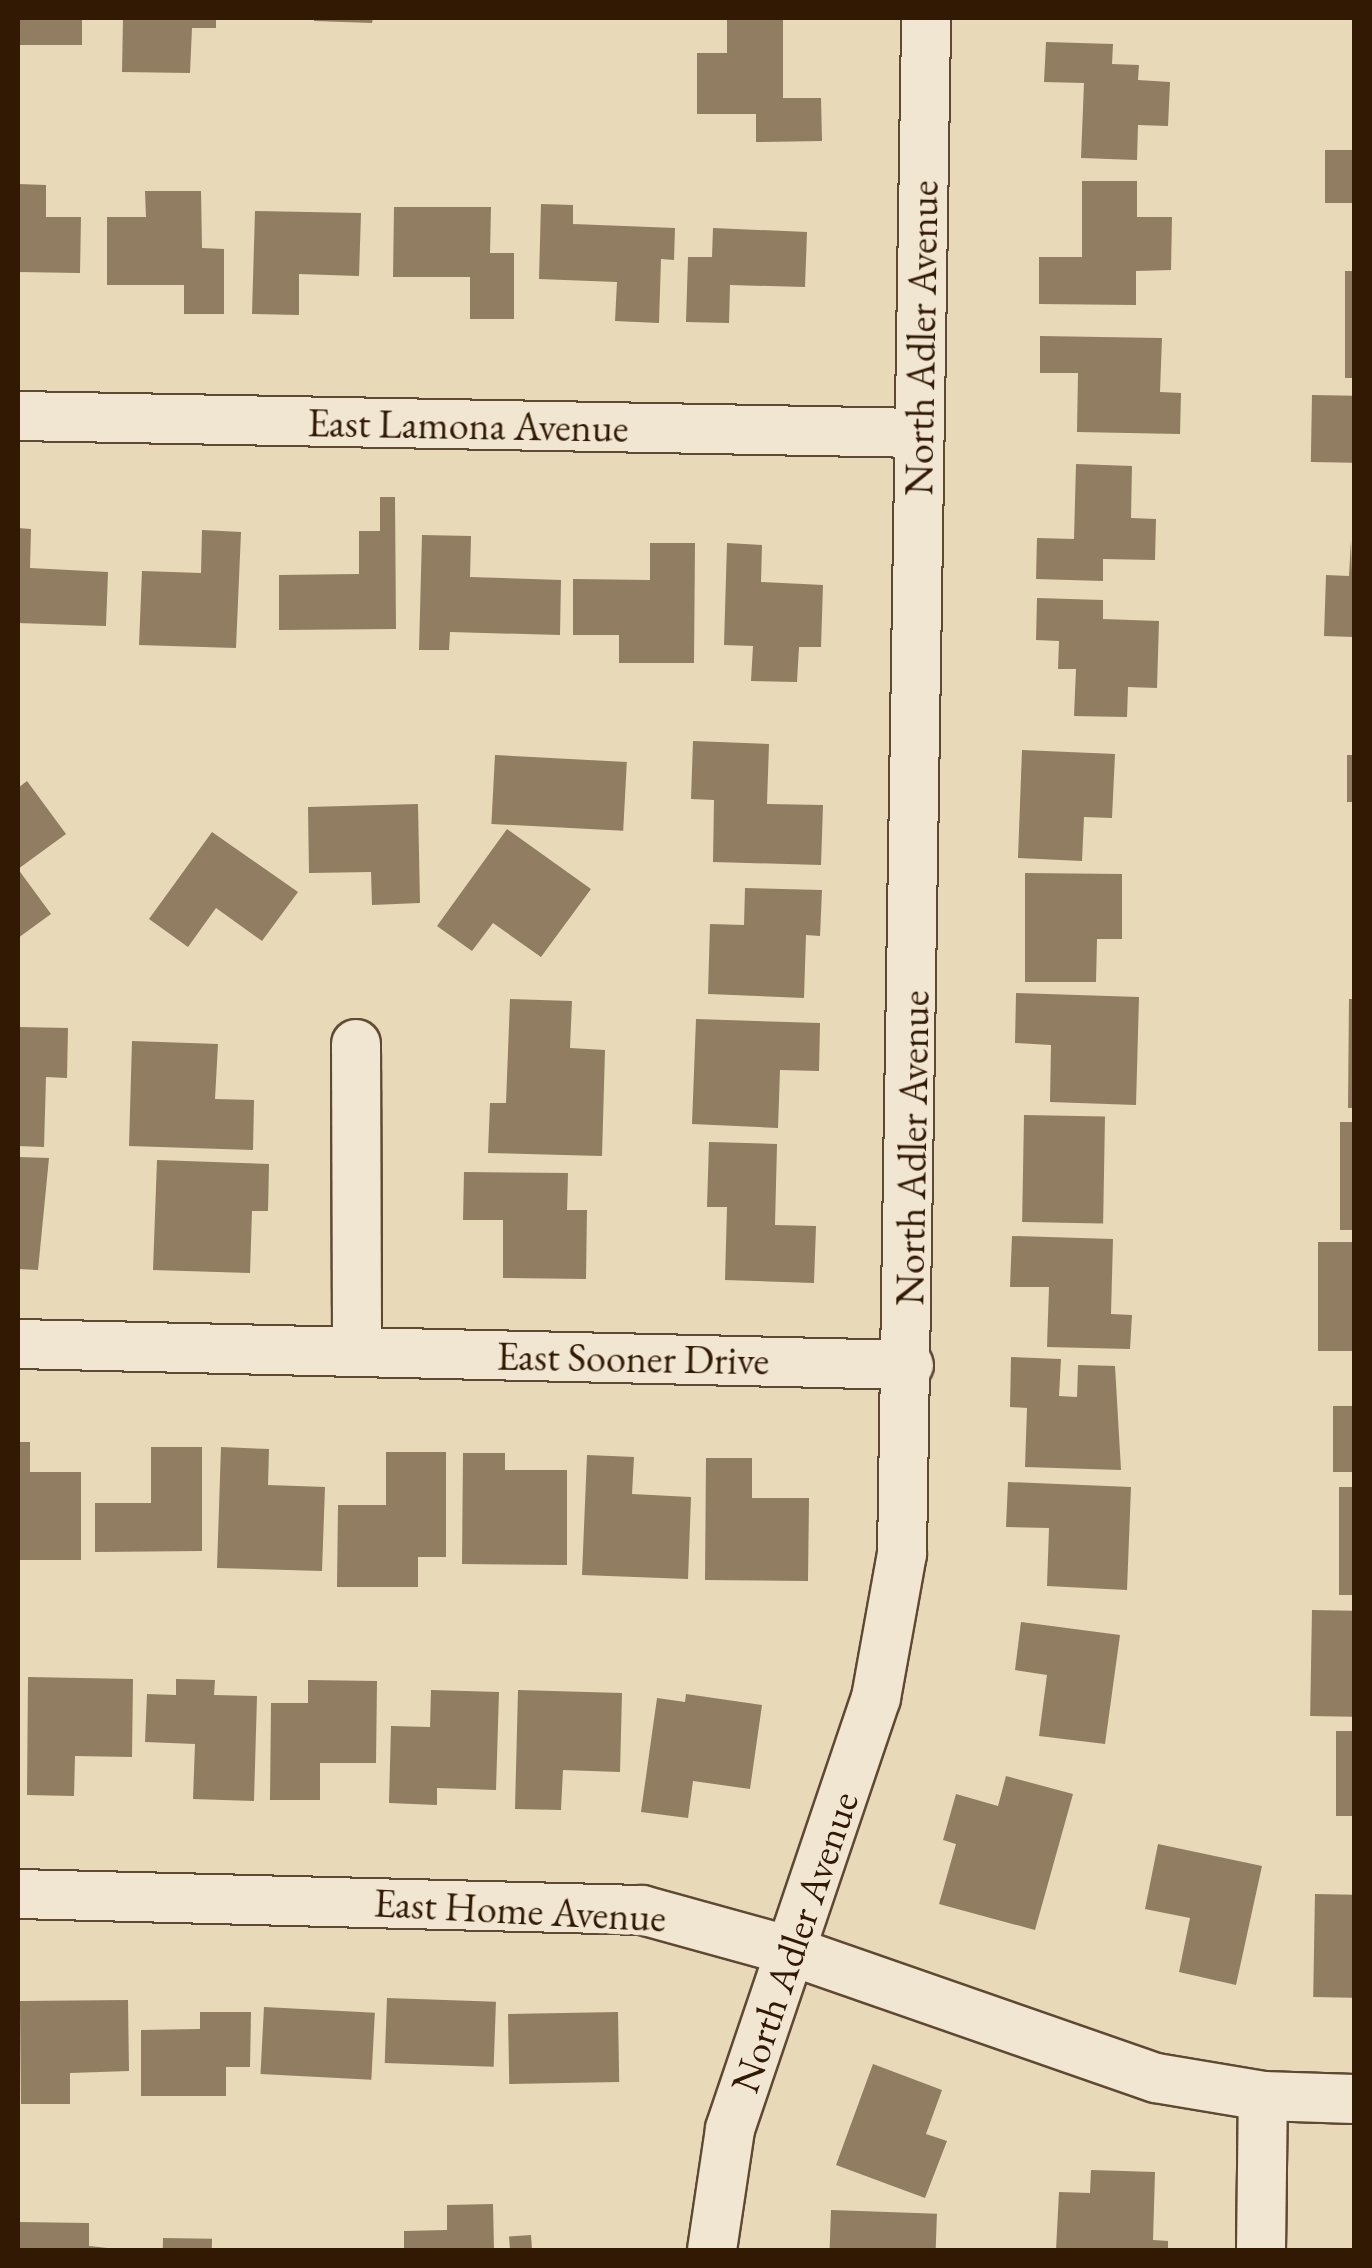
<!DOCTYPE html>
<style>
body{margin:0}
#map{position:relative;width:1372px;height:2268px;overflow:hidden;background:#e8d9b9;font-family:"EB Garamond",serif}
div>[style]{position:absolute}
.building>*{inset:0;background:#907d62;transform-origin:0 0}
.roads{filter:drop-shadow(2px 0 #5f4930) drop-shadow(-2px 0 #5f4930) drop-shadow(0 2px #5f4930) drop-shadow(0 -2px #5f4930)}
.street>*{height:48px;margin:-24px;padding:0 24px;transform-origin:24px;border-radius:24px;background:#f0e6d2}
span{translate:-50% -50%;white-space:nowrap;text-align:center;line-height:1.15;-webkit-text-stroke:10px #f0e6d2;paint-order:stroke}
.street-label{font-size:40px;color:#311903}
.frame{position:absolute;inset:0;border:20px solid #311903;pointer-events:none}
</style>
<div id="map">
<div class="building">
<div style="left:18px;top:18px;width:64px;height:27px"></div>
<div style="clip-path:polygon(123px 18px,216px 18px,216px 28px,192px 28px,190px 73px,122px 72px)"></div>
<div style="clip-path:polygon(314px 18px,373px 18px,372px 23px,314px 21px)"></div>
<div style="clip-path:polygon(727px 18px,783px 18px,783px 98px,821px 98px,822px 141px,756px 142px,756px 114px,697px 114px,697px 53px,727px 53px)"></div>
<div style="clip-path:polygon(1046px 42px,1113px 44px,1112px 64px,1139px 65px,1138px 80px,1170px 82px,1168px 126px,1138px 125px,1137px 160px,1081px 158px,1084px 83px,1044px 82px)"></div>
<div style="left:1354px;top:150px;width:53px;height:29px;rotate:90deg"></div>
<div style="clip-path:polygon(1082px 181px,1137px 181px,1137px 217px,1172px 217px,1171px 270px,1136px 271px,1136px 305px,1039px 304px,1039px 257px,1082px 257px)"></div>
<div style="clip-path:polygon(18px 184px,46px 185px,46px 217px,81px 217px,80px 273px,18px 272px)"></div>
<div style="clip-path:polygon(145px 191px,201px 191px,202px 248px,224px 249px,224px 314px,184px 314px,184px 285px,107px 285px,107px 217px,146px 217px)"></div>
<div style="clip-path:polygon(541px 204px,573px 205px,573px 224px,675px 228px,674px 260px,661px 259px,659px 323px,615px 321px,617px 282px,539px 279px)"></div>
<div style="clip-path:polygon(394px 207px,491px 207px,490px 253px,514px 253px,514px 319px,470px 319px,470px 277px,393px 277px)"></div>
<div style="clip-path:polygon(255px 211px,361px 213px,359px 276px,299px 274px,299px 315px,252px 314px)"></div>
<div style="clip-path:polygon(713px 228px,807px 232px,805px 287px,730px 285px,729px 323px,686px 322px,688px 257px,712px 257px)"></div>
<div style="left:1345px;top:271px;width:9px;height:107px"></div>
<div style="clip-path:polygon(1040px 336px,1162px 338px,1160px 392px,1181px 393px,1180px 434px,1077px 432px,1078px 373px,1040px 373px)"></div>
<div style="left:1312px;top:395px;width:42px;height:67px;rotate:1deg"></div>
<div style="clip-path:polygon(1076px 464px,1132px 466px,1131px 518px,1156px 519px,1155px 560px,1103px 559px,1103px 581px,1036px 579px,1037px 538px,1074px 539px)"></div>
<div style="clip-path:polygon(380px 497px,395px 497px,396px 629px,279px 630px,279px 575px,359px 574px,359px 531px,380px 531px)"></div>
<div style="clip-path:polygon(18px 528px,31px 529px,30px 568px,108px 572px,106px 626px,18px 623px)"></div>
<div style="clip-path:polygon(202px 530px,241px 532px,236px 648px,139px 645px,142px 571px,201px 573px)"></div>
<div style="clip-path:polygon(422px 535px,471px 536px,470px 577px,561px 580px,560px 635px,450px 632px,449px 650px,419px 650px)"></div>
<div style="clip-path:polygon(1351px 540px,1354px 637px,1324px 636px,1326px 575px,1349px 576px)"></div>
<div style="clip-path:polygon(650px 543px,695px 543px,694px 663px,619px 663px,619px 635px,573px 635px,573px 579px,650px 580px)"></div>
<div style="clip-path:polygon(727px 543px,762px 545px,761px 582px,823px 585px,821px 647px,799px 647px,797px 682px,751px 681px,753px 646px,724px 645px)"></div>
<div style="clip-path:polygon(1037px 598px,1103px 600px,1103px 619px,1159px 621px,1157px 688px,1128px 687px,1127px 717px,1074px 716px,1076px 669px,1058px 669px,1059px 641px,1036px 640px)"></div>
<div style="clip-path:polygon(693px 741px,769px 744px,767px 804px,823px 805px,821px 865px,713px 862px,714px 800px,691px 799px)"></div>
<div style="clip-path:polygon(1022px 750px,1115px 754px,1112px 818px,1084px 817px,1082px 861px,1018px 858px)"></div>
<div style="left:495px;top:755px;width:132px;height:69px;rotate:3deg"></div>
<div style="left:1347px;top:755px;width:7px;height:47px"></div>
<div style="clip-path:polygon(27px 781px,66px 834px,18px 869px,51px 914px,18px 938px,18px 788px)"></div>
<div style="clip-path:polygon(418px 804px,420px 903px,372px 905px,371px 872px,309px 873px,308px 807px)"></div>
<div style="clip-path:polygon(507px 829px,591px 889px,541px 957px,493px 923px,472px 951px,437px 926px)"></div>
<div style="clip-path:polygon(212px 832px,298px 892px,262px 941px,216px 908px,188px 947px,149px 919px)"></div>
<div style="clip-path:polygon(1025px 873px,1122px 874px,1122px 939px,1097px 939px,1096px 982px,1025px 982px)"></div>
<div style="clip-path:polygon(745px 888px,822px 890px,820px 936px,806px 935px,804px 998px,708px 994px,710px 924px,744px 925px)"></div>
<div style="clip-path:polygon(1016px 993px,1139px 997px,1136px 1105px,1050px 1102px,1051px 1045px,1015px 1043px)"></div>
<div style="clip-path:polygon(510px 999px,572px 1001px,570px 1048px,605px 1050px,602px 1156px,488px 1153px,490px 1103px,506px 1103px)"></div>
<div style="clip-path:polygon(1349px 999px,1354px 999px,1354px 1108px,1348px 1108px)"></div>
<div style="clip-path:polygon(696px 1019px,820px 1023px,819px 1071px,780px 1070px,778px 1128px,692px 1124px)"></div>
<div style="clip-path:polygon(18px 1027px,68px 1028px,67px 1078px,46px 1077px,44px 1147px,18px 1146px)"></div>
<div style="clip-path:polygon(132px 1041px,218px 1044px,215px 1099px,254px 1100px,253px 1150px,129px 1146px)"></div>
<div style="left:1024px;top:1115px;width:81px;height:107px;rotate:1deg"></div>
<div style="left:1340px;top:1122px;width:14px;height:108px"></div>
<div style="clip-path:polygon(709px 1142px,777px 1144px,775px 1225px,816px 1226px,814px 1283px,725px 1280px,727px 1207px,707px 1207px)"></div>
<div style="clip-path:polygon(18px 1157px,49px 1158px,38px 1270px,18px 1269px)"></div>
<div style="clip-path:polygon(157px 1160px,269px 1164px,268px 1211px,252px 1211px,250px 1273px,153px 1270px)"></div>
<div style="clip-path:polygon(464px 1172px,568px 1173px,567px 1210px,587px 1210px,586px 1279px,503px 1278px,503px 1220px,463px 1220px)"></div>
<div style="clip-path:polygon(1012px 1236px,1113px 1239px,1111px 1314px,1132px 1315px,1130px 1349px,1047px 1347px,1049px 1287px,1010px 1287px)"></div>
<div style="left:1318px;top:1242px;width:36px;height:109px"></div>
<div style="clip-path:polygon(1011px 1357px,1061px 1359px,1059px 1396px,1077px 1397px,1078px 1365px,1115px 1366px,1121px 1470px,1025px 1467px,1027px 1408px,1010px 1407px)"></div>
<div style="left:1333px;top:1406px;width:21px;height:66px"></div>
<div style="clip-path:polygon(18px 1442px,30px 1442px,30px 1472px,81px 1472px,81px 1560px,18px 1560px)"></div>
<div style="clip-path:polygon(151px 1447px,202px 1447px,202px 1551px,95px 1552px,95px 1503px,151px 1503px)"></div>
<div style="clip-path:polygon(221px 1447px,269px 1449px,268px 1485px,325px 1487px,322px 1571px,217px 1568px)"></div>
<div style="clip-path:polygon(386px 1452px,446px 1452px,446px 1557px,418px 1557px,418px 1587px,337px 1587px,338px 1505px,386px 1505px)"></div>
<div style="clip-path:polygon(463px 1453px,505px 1453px,505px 1470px,567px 1470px,567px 1565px,462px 1564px)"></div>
<div style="clip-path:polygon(587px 1455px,634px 1457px,632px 1494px,691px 1497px,688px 1579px,582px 1575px)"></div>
<div style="clip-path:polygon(706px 1458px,752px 1458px,752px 1498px,809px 1498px,808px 1581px,705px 1580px)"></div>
<div style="clip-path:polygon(1008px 1482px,1131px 1487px,1127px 1590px,1047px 1586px,1049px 1528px,1006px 1527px)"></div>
<div style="left:1339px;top:1487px;width:15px;height:108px"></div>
<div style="left:1312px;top:1610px;width:42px;height:106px;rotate:1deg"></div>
<div style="clip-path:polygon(1021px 1622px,1120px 1635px,1105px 1744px,1039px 1736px,1047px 1675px,1015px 1670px)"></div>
<div style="clip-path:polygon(28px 1677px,133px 1679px,132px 1757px,75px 1756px,74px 1796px,27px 1795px)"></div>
<div style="clip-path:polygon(176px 1679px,215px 1680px,214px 1695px,257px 1696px,254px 1801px,193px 1799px,195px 1744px,145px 1742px,147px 1694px,176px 1695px)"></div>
<div style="clip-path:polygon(308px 1680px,377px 1681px,376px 1763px,320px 1763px,320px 1800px,270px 1800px,271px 1703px,308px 1703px)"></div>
<div style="clip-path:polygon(431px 1690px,499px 1692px,496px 1790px,437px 1788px,437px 1805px,389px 1803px,391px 1726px,430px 1727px)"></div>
<div style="clip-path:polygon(518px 1690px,622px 1693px,620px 1772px,563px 1770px,561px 1810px,515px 1809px)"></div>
<div style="clip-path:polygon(686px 1694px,762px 1705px,750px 1789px,693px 1781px,688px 1818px,641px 1812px,657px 1698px,685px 1702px)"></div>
<div style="left:1336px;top:1731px;width:18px;height:85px"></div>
<div style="clip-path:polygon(1006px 1776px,1073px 1794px,1035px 1930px,939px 1904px,956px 1844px,943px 1840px,956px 1794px,998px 1806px)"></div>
<div style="clip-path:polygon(1158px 1844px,1262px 1866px,1236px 1985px,1179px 1972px,1190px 1918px,1145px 1909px)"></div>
<div style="left:1315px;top:1894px;width:39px;height:103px;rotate:1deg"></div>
<div style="left:387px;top:1998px;width:109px;height:65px;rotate:2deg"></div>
<div style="clip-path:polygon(128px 2000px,129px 2071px,70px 2073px,70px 2104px,21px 2104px,20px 2001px)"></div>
<div style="left:264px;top:2007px;width:111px;height:67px;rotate:3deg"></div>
<div style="clip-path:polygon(200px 2012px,251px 2012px,250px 2067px,226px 2067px,226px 2096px,141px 2096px,141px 2030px,200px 2029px)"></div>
<div style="left:618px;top:2012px;width:70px;height:110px;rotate:89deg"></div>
<div style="clip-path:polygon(873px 2064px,942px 2090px,926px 2134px,947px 2141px,925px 2198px,836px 2165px)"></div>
<div style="clip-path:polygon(1091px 2170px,1155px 2172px,1153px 2240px,1168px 2241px,1168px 2250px,1056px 2250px,1059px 2192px,1090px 2193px)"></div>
<div style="clip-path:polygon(493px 2204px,494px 2250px,404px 2250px,404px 2231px,447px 2230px,447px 2205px)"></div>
<div style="left:831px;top:2210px;width:106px;height:40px;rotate:2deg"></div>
<div style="clip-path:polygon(18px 2222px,89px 2223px,89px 2246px,126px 2250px,18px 2250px)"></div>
<div style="left:531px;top:2235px;width:15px;height:22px;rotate:86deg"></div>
<div style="left:163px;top:2238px;width:49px;height:12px;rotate:1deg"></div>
</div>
<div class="roads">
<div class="street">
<div style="left:18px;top:416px;width:901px;rotate:1.08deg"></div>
<div style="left:356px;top:1044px;width:308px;rotate:89.8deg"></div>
<div style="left:18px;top:1344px;width:891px;rotate:1.35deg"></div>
<div style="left:18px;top:1894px;width:624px;rotate:1.47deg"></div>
<div style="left:642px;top:1910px;width:155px;rotate:15.4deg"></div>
<div style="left:791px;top:1951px;width:386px;rotate:19.2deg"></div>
<div style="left:1156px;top:2078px;width:109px;rotate:9.5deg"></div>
<div style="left:1263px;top:2096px;width:91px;rotate:1.9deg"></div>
<div style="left:712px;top:2250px;width:122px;rotate:-81.5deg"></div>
<div style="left:730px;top:2129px;width:455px;rotate:-71.3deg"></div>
<div style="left:876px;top:1698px;width:146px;rotate:-79.8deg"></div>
<div style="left:902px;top:1554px;width:1536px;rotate:-89.1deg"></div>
<div style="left:1261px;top:2250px;width:154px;rotate:-89.3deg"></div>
</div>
</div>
<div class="street-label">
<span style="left:921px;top:338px;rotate:-89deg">North Adler Avenue</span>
<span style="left:468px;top:425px;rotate:1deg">East Lamona Avenue</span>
<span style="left:912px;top:1148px;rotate:-89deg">North Adler Avenue</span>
<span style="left:633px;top:1358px;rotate:1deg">East Sooner Drive</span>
<span style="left:520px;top:1910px;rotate:3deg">East Home Avenue</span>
<span style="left:794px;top:1942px;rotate:-71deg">North Adler Avenue</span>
</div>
<div class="frame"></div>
</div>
